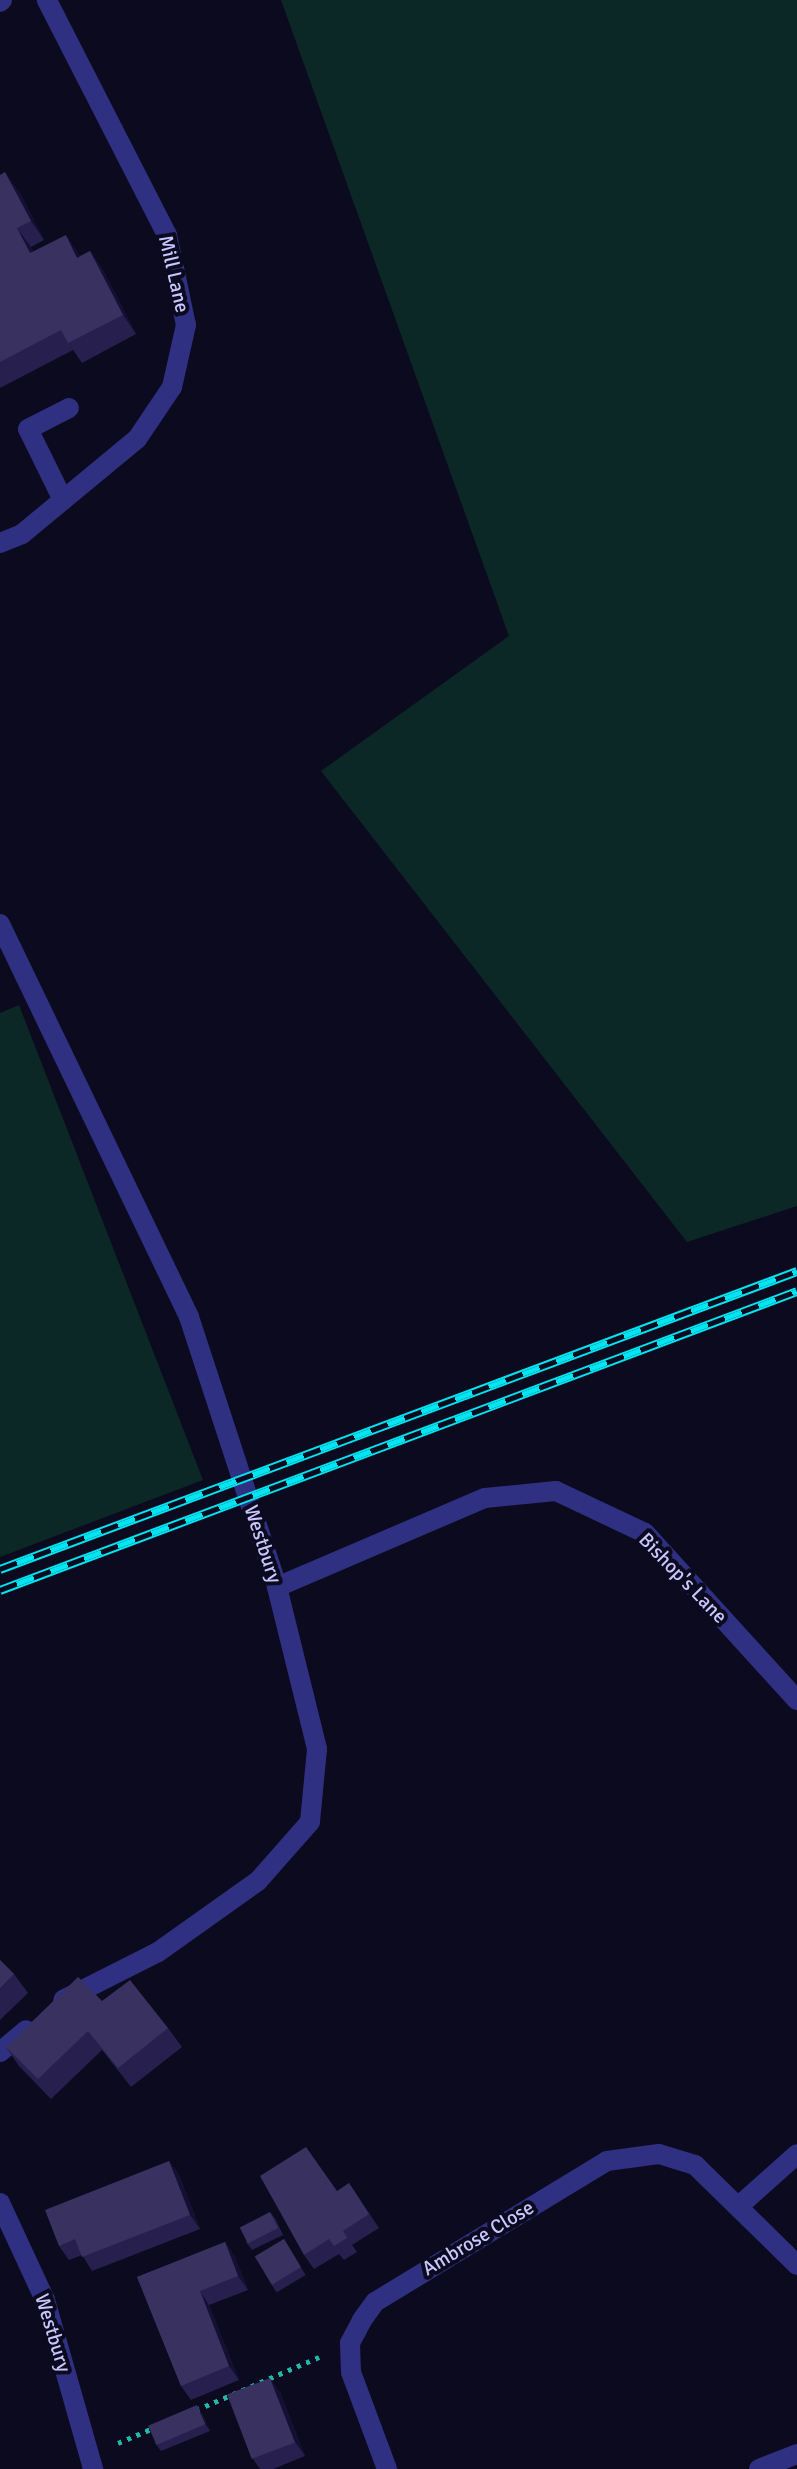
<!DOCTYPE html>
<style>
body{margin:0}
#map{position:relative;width:797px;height:2469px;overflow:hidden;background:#0c0a1e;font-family:Signika,sans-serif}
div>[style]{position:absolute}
.green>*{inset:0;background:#0c2826}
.path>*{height:5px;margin-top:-2.5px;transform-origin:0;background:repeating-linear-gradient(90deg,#20b9a8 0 4px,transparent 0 10px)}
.lane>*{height:20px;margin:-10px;padding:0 10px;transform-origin:10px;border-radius:10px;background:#2f3082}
.street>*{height:20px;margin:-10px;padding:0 10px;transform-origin:10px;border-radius:10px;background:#2f3082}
.rail>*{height:9px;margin-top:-4.5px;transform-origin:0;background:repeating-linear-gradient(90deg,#0c0a1e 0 18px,#00e5f1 0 36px);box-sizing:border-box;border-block:2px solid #00e5f1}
.wall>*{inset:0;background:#27204e;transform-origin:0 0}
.shaded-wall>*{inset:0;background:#151033}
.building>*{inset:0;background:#393261;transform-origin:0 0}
span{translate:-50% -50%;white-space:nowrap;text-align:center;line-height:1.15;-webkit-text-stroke:8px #0c0a1e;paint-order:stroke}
.street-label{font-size:20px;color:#cac6ff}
</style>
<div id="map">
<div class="green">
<div style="clip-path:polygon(281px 0,797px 0,797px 1206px,687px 1242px,321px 771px,509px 636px)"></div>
<div style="clip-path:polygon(19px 1005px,203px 1480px,0 1557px,0 1013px)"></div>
</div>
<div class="path">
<div style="left:196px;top:2410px;width:134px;rotate:-23.3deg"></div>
<div style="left:118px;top:2443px;width:38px;rotate:-23deg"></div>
</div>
<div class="lane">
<div style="left:0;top:2px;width:3px;rotate:-45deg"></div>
<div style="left:63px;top:500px;width:79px;rotate:-116.2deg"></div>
<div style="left:28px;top:429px;width:46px;rotate:-27.1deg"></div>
</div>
<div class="street">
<div style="left:0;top:543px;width:24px;rotate:-22deg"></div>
<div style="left:22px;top:534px;width:149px;rotate:-39.6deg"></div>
<div style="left:137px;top:439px;width:63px;rotate:-56.1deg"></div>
<div style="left:172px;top:387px;width:64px;rotate:-77.3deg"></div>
<div style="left:186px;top:325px;width:92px;rotate:-101.9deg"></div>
<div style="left:167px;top:235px;width:264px;rotate:-117.1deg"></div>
<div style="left:0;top:924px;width:436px;rotate:64.3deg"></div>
<div style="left:189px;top:1317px;width:284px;rotate:71.9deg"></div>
<div style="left:277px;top:1587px;width:167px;rotate:76.1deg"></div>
<div style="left:317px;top:1749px;width:73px;rotate:95.5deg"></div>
<div style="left:310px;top:1822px;width:79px;rotate:131.4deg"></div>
<div style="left:258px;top:1881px;width:123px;rotate:144.6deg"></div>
<div style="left:158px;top:1952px;width:106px;rotate:153.2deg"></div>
<div style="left:277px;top:1587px;width:226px;rotate:-23.2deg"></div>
<div style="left:485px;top:1498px;width:71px;rotate:-5.6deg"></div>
<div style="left:556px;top:1491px;width:98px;rotate:25.3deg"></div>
<div style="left:645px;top:1533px;width:226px;rotate:47.7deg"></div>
<div style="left:0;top:2052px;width:34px;rotate:-40deg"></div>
<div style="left:0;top:2203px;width:107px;rotate:65.1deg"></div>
<div style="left:45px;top:2300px;width:176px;rotate:74.1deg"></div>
<div style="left:740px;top:2205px;width:76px;rotate:-41.8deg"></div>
<div style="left:387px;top:2469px;width:103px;rotate:-110.4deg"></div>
<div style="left:351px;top:2372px;width:29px;rotate:-92deg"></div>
<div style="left:350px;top:2343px;width:26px;rotate:-62deg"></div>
<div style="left:362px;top:2320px;width:22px;rotate:-54deg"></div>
<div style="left:375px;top:2302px;width:271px;rotate:-31.3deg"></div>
<div style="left:607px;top:2161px;width:52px;rotate:-7.7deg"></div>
<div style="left:659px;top:2154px;width:38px;rotate:17deg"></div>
<div style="left:695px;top:2165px;width:143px;rotate:44.4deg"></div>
<div style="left:759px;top:2469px;width:41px;rotate:-21.5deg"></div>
</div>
<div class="rail">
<div style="left:0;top:1569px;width:851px;rotate:-20.5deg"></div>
<div style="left:0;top:1590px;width:851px;rotate:-20.56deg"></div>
</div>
<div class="wall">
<div style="clip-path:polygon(0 175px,19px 191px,44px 240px,31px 247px,33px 252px,80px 256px,90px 251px,103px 270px,136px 334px,82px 363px,73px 350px,0 388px)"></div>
<div style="clip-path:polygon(0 1960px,14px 1974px,28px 1993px,0 2020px)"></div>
<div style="clip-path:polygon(102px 2001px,168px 2028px,182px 2047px,131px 2087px,102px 2050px,51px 2099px,19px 2066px,6px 2047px)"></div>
<div style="clip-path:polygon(169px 2161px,179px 2175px,200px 2229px,92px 2271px,82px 2255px,69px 2260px,59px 2246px)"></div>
<div style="clip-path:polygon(349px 2183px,379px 2228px,352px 2245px,357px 2252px,344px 2260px,339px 2254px,314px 2269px,304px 2255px)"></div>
<div style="clip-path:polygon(270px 2212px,276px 2220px,283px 2235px,252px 2250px,246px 2242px)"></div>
<div style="left:284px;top:2239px;width:42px;height:34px;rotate:59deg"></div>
<div style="clip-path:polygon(225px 2242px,235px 2257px,248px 2290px,209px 2305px,239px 2380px,191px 2400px,181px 2386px,137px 2277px)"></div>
<div style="clip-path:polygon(280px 2392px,305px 2456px,273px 2469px,260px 2469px,253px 2459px)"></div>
<div style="clip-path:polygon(202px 2413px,210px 2431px,161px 2451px,155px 2443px)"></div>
</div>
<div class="shaded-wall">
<div style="clip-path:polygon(5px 172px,19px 191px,44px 240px,31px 221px)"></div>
<div style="clip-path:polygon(17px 228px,31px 247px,44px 273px,30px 253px)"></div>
<div style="clip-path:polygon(66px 235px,79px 254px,91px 277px,77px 258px)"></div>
<div style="clip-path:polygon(90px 251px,103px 270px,136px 334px,123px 315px)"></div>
<div style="clip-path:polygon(169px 2161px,179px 2175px,200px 2229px,190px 2215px)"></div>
<div style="clip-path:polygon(225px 2242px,235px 2257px,248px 2290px,238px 2276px)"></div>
<div style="clip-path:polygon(200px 2291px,209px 2305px,239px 2380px,229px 2366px)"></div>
<div style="clip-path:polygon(270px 2378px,280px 2392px,305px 2456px,295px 2442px)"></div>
<div style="clip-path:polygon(197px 2405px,202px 2413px,210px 2431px,205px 2424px)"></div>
</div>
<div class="building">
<div style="clip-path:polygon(5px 172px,31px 221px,17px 228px,30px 253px,66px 235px,77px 258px,90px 251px,123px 315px,68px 343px,61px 330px,0 362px,0 175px)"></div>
<div style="clip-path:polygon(0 1960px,14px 1974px,0 1988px)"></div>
<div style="clip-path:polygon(78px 1977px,102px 2001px,130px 1980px,168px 2028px,118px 2068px,88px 2031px,38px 2079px,6px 2047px)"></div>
<div style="clip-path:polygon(306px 2147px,337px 2191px,349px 2183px,369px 2214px,343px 2231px,347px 2238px,334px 2246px,329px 2239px,304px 2255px,260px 2176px)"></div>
<div style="clip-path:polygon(169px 2161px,190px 2215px,82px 2257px,75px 2239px,59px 2246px,45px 2210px)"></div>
<div style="left:270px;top:2212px;width:18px;height:34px;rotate:63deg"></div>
<div style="left:284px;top:2239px;width:33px;height:34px;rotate:59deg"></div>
<div style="clip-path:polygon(225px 2242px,238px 2276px,200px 2291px,229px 2366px,181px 2386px,137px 2277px)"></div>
<div style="left:270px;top:2378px;width:69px;height:46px;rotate:69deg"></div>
<div style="left:197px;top:2405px;width:21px;height:53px;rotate:67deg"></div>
</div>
<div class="street-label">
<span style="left:174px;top:274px;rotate:77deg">Mill Lane</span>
<span style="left:263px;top:1544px;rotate:72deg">Westbury</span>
<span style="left:683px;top:1578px;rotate:46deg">Bishop's Lane</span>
<span style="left:478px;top:2238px;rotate:-31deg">Ambrose Close</span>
<span style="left:53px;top:2333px;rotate:73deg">Westbury</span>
</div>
</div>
